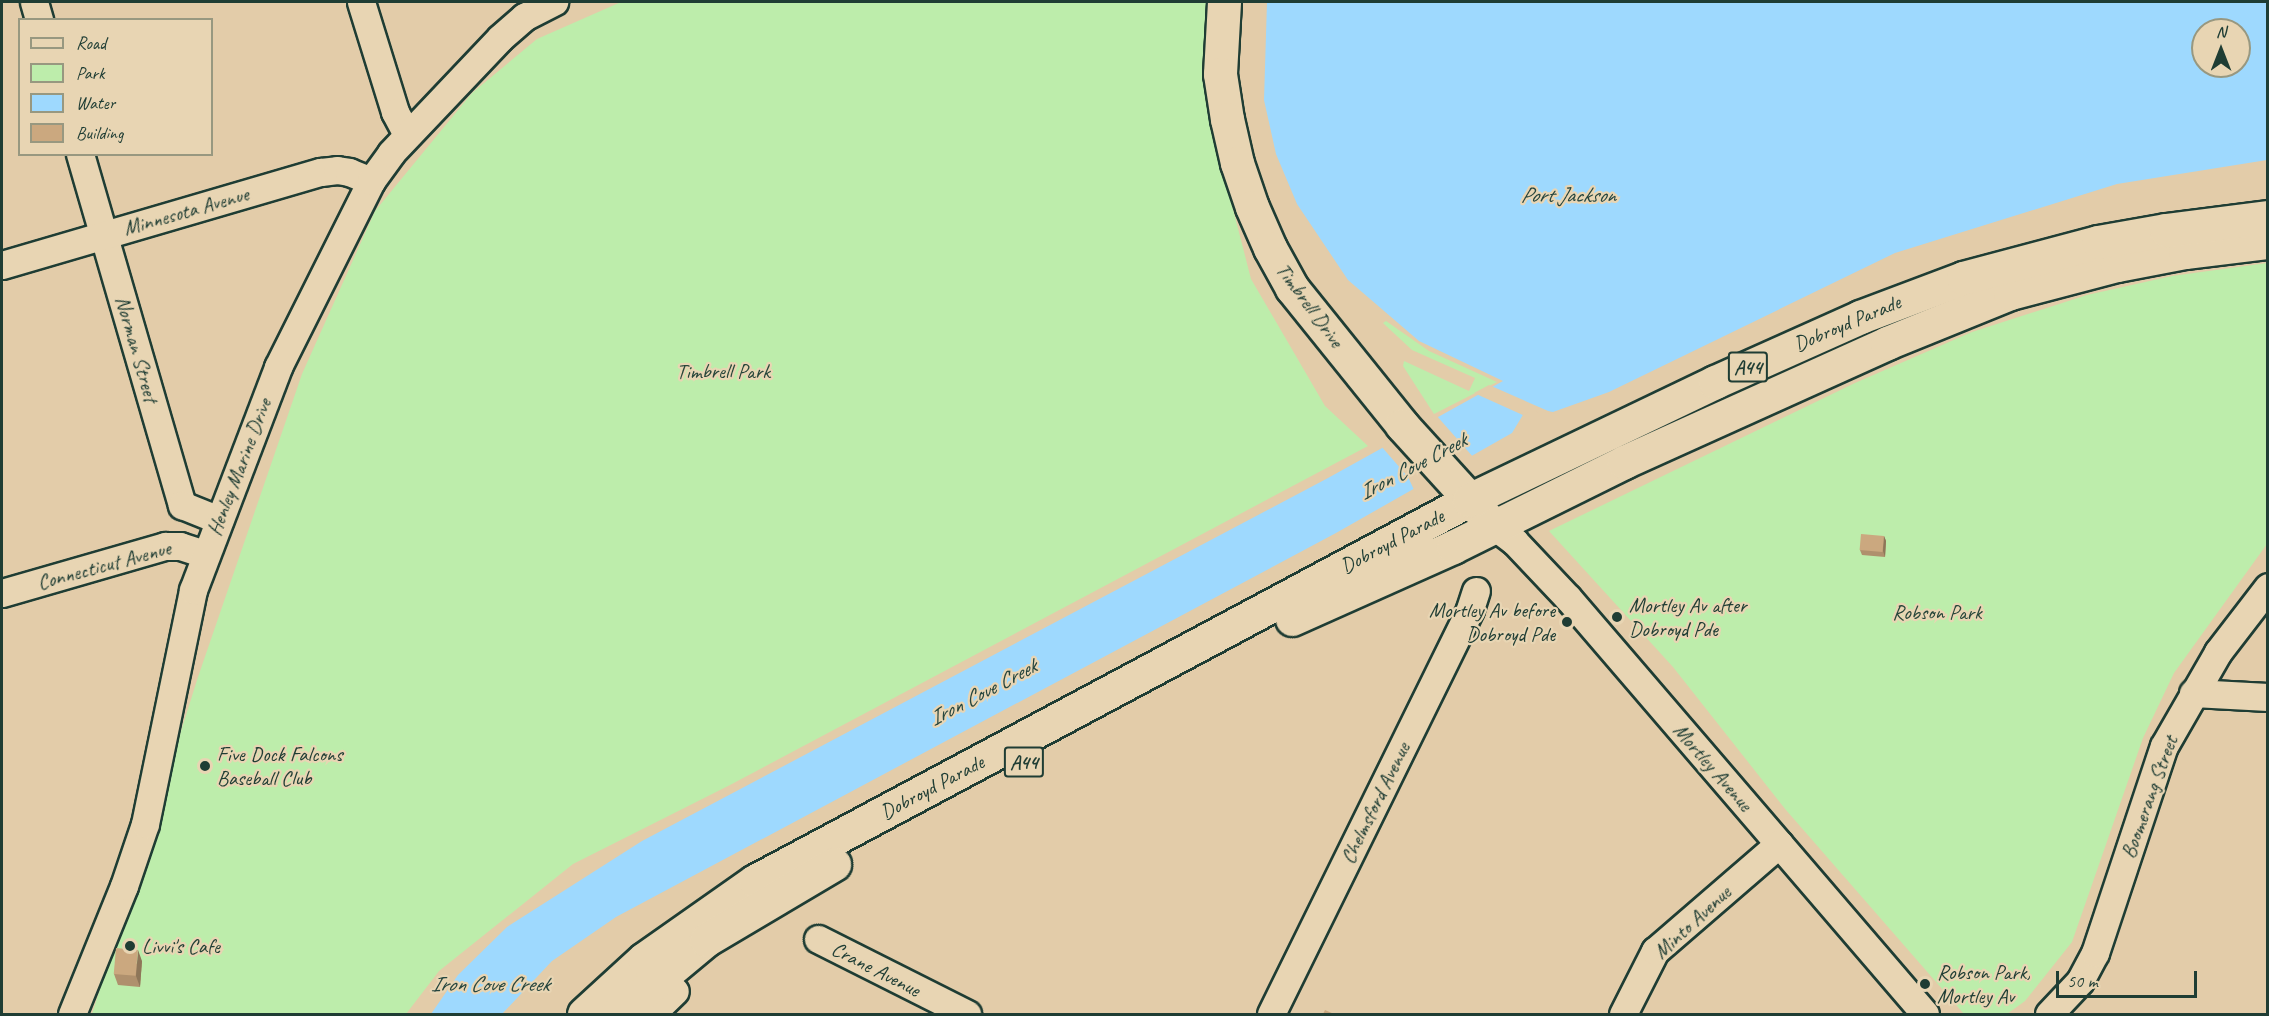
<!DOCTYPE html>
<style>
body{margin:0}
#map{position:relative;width:2269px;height:1016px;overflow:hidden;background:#e3cca9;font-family:Caveat,sans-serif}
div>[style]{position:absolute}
.green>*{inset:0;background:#bdedab}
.water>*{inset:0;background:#9ed9fe}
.pier>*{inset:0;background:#e3cca9}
.roads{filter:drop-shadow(2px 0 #1f3d34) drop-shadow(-2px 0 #1f3d34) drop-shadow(0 2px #1f3d34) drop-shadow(0 -2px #1f3d34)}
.minor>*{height:27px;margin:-13.5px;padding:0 13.5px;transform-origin:13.5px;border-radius:13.5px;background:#e8d5b3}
.major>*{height:33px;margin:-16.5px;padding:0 16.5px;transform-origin:16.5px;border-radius:16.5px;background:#e8d5b3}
.highway>*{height:33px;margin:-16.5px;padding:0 16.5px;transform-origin:16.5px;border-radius:16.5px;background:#e8d5b3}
.wall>*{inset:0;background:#af906d}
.shaded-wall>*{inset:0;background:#8e7659}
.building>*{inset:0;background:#cba87f;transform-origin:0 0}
.dots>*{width:16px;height:16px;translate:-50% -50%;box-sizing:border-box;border:3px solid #e8d5b3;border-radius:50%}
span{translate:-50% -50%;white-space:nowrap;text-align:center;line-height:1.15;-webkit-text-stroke:4.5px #e8d5b3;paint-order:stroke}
.shield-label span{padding:2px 4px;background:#e8d5b3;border:2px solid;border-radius:4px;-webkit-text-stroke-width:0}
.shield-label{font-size:20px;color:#1f3d34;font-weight:700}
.street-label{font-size:21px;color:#1f3d34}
.park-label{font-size:21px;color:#27463a}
.poi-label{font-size:21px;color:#1f3d34}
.left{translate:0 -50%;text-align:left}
.right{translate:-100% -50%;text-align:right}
.water-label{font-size:22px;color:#25453e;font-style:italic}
.frame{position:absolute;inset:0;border:3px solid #1f3d34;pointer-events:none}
.legend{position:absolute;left:18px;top:18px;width:195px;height:138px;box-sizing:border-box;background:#e8d5b3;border:2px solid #989880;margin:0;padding:8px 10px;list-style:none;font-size:18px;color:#1f3d34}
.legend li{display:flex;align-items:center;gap:12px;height:30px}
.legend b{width:30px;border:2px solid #989880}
.north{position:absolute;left:2191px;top:18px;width:60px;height:60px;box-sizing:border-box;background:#e8d5b3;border:2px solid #989880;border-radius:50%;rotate:0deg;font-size:16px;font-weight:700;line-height:24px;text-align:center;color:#1f3d34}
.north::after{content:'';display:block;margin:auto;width:21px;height:27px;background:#1f3d34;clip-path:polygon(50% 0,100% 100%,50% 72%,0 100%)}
.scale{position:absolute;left:2056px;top:971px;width:141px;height:27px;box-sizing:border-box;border:3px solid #1f3d34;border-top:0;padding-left:8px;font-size:18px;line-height:21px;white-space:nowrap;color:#1f3d34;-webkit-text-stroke:4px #e8d5b3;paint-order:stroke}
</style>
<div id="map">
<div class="green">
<div style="clip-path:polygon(621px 2px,1209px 2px,1217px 147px,1251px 279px,1325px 406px,1368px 446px,730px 785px,573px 864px,439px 971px,406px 1014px,92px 1014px,198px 677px,302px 374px,375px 211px,472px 93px,537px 39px)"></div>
<div style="clip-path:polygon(2267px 263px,2267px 544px,2174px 673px,2143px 738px,2072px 942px,2025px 1001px,2007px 1014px,1964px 1014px,1786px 810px,1673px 667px,1549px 531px,1855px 383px,1972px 332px,2087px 295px,2172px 276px)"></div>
<div style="clip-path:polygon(1386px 321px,1429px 351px,1497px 382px,1434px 414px,1403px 366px,1404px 361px,1469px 391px,1475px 378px,1412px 350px,1383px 323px)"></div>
</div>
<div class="water">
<div style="clip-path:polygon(evenodd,1267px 2px,2267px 2px,2267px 160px,2117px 184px,1895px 253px,1609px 392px,1553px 412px,1527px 408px,1512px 433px,1336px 533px,616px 917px,552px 961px,502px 1014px,431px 1014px,458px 975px,507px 927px,642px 841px,1328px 478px,1503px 381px,1419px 341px,1348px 280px,1297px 204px,1276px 154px,1264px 100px,1267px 2px,2203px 30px,2239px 30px,2239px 66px,2203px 66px,2203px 30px)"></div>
</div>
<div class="pier">
<div style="clip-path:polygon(1489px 385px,1555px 414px,1528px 411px,1525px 416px,1474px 393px)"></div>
<div style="clip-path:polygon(1436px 415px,1474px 458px,1415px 492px,1408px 477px,1381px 446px)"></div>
</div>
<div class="roads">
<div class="minor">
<div style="left:34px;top:2px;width:19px;rotate:74deg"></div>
<div style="left:361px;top:2px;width:115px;rotate:72.8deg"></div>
<div style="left:395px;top:112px;width:26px;rotate:62deg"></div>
<div style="left:80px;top:154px;width:366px;rotate:73.8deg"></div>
<div style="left:182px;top:505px;width:40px;rotate:22deg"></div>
<div style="left:2px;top:265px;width:332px;rotate:-16.3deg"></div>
<div style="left:321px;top:172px;width:16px;rotate:-7deg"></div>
<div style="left:337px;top:170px;width:12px;rotate:9deg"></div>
<div style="left:349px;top:172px;width:24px;rotate:22deg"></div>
<div style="left:1494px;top:526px;width:26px;rotate:37deg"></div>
<div style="left:1515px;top:542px;width:77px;rotate:46.6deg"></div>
<div style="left:1568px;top:598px;width:548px;rotate:49.36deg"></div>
<div style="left:2px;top:593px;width:170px;rotate:-16.1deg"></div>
<div style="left:165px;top:546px;width:15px"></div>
<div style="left:180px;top:546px;width:26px;rotate:18deg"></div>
<div style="left:2193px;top:693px;width:75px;rotate:3.1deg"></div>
<div style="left:818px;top:939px;width:167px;rotate:26.7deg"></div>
<div style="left:72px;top:1014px;width:138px;rotate:-67.9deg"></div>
<div style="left:124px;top:886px;width:65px;rotate:-71.3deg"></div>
<div style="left:145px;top:824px;width:239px;rotate:-78.4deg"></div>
<div style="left:193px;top:590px;width:239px;rotate:-69.1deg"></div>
<div style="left:278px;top:367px;width:208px;rotate:-63.4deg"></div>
<div style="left:371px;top:181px;width:34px;rotate:-54deg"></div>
<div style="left:391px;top:153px;width:158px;rotate:-46.5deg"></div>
<div style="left:500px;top:38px;width:32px;rotate:-41deg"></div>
<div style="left:524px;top:17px;width:34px;rotate:-27deg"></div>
<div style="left:651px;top:1014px;width:33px;rotate:-44deg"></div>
<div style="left:1271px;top:1014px;width:451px;rotate:-63.8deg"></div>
<div style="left:1470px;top:609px;width:19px;rotate:-72deg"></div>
<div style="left:1623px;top:1014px;width:71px;rotate:-63.1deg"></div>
<div style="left:1655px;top:951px;width:164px;rotate:-40.8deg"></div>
<div style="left:2049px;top:1014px;width:45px;rotate:-46.8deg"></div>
<div style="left:2080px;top:981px;width:32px;rotate:-62deg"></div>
<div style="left:2095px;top:953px;width:218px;rotate:-71.6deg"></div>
<div style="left:2164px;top:746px;width:108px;rotate:-60.1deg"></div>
<div style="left:2218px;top:652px;width:82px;rotate:-52.4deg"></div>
</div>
<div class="major">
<div style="left:1224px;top:2px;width:72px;rotate:93.2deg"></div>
<div style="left:1220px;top:74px;width:46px;rotate:81.2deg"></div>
<div style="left:1227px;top:119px;width:45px;rotate:77.2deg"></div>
<div style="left:1237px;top:163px;width:46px;rotate:71.2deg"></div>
<div style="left:1252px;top:207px;width:45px;rotate:66.3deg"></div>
<div style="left:1270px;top:248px;width:46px;rotate:61.2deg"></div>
<div style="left:1292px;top:288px;width:176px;rotate:51.2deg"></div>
<div style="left:1402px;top:425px;width:137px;rotate:47.7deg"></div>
</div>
<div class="highway">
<div style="left:1292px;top:619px;width:176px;rotate:-24.1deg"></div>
<div style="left:1453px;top:547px;width:191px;rotate:-26.4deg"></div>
<div style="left:1624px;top:462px;width:289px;rotate:-24.3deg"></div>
<div style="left:1887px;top:343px;width:133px;rotate:-22.1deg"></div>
<div style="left:2010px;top:293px;width:111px;rotate:-14.7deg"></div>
<div style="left:2117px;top:265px;width:69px;rotate:-10.8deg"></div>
<div style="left:2185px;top:252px;width:84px;rotate:-6.9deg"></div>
<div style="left:584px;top:1014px;width:81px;rotate:-42.5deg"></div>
<div style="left:644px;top:959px;width:136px;rotate:-35.1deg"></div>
<div style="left:755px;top:881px;width:809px;rotate:-28.08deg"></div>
<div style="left:1469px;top:500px;width:273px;rotate:-25.6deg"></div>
<div style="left:1715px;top:382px;width:159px;rotate:-24.1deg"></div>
<div style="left:1860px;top:317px;width:110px;rotate:-20.7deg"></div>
<div style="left:1963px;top:278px;width:140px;rotate:-14.9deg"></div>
<div style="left:2098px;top:242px;width:69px;rotate:-10deg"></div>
<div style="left:2166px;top:230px;width:103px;rotate:-7.3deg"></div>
<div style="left:617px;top:1014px;width:116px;rotate:-39.7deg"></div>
<div style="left:706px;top:940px;width:149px;rotate:-30.7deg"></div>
</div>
</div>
<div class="wall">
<div style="clip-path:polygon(1884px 536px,1886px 541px,1885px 557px,1862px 555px,1860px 550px)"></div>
<div style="clip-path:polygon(142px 961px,140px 987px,118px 985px,114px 974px)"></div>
</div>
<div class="shaded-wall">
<div style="clip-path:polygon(1884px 536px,1886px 541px,1885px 557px,1883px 551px)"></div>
<div style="clip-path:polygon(138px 950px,142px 961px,140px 987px,136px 976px)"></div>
</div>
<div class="building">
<div style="left:1861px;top:534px;width:23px;height:16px;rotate:5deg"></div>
<div style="left:116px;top:948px;width:22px;height:26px;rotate:5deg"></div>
<div style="clip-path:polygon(1325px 1010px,1334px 1014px,1323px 1014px)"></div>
</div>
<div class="dots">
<div style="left:1617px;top:617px;background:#1f3d34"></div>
<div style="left:1567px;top:622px;background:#1f3d34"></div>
<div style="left:205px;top:766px;background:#1f3d34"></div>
<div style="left:130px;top:946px;background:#1f3d34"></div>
<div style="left:1925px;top:984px;background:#1f3d34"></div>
</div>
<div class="shield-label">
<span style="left:1748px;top:367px">A44</span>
<span style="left:1024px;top:762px">A44</span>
</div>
<div class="street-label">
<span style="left:186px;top:211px;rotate:-16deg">Minnesota Avenue</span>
<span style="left:1310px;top:305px;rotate:54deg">Timbrell Drive</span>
<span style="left:1847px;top:323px;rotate:-23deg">Dobroyd Parade</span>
<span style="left:137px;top:349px;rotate:74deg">Norman Street</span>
<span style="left:239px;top:467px;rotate:-69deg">Henley Marine Drive</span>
<span style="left:1392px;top:541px;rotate:-28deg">Dobroyd Parade</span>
<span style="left:104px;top:565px;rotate:-15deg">Connecticut Avenue</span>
<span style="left:1713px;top:767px;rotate:49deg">Mortley Avenue</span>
<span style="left:932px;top:787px;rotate:-28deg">Dobroyd Parade</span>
<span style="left:2149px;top:797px;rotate:-70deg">Boomerang Street</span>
<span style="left:1375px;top:803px;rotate:-64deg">Chelmsford Avenue</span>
<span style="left:1692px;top:922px;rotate:-43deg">Minto Avenue</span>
<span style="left:876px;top:969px;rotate:27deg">Crane Avenue</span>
</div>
<div class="park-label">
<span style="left:723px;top:371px">Timbrell Park</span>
<span style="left:1937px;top:612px">Robson Park</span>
</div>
<div class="poi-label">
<span class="left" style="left:1629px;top:617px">Mortley Av after<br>Dobroyd Pde</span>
<span class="right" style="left:1555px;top:622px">Mortley Av before<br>Dobroyd Pde</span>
<span class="left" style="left:217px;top:766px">Five Dock Falcons<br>Baseball Club</span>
<span class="left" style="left:142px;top:946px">Livvi's Cafe</span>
<span class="left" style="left:1937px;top:984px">Robson Park,<br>Mortley Av</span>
</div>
<div class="water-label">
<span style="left:1568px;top:196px">Port Jackson</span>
<span style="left:1413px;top:467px;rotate:-28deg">Iron Cove Creek</span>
<span style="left:983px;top:693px;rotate:-28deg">Iron Cove Creek</span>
<span style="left:490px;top:985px">Iron Cove Creek</span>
</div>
<div class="frame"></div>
<ul class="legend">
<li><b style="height:8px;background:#e8d5b3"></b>Road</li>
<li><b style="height:16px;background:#bdedab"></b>Park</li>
<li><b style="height:16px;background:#9ed9fe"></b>Water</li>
<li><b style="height:16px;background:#cba87f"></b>Building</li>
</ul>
<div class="north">N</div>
<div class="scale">50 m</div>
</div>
